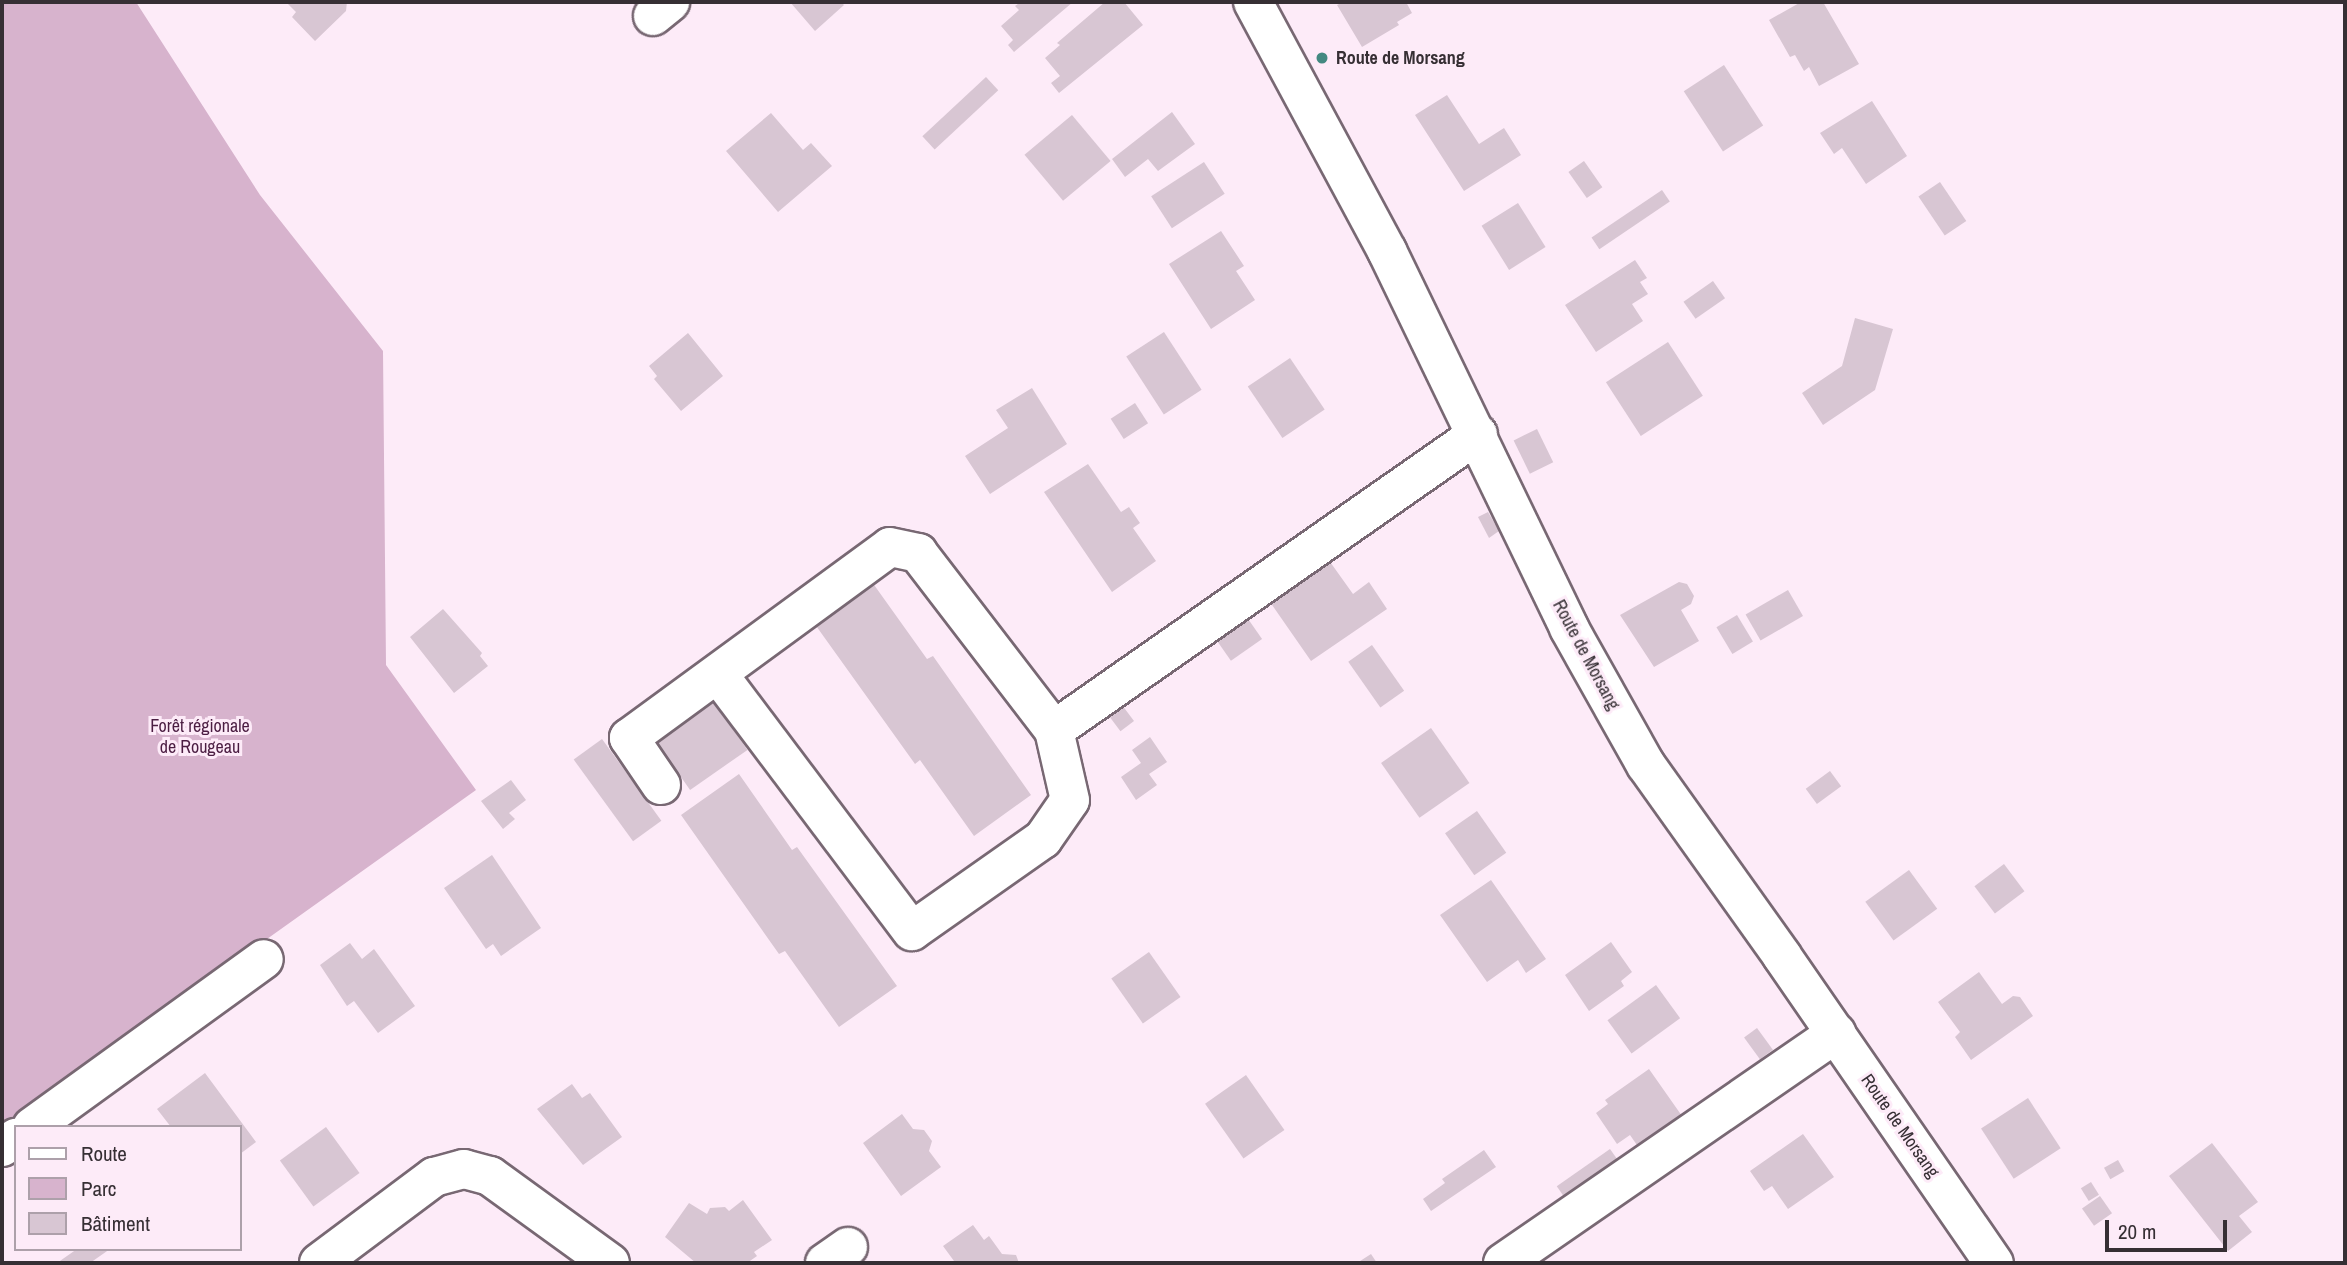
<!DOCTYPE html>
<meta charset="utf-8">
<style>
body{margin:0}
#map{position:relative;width:2347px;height:1265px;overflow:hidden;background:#fdebf8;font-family:"Archivo Narrow",sans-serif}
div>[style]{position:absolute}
.green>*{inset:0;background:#d7b3cd}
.building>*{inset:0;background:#d8c6d3;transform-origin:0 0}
.roads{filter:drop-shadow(2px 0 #786873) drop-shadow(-2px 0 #786873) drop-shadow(0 2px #786873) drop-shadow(0 -2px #786873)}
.minor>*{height:38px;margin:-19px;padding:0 19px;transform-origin:19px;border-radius:19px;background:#fff}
.dots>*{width:19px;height:19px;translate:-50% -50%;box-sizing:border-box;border:4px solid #fdebf8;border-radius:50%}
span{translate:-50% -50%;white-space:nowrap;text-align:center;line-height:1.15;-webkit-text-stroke:6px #fdebf8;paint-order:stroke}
.poi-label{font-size:18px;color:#362f34;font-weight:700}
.left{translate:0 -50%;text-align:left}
.street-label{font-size:18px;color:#362f34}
.park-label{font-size:18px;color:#4b1d42}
.frame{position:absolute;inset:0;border:4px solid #362f34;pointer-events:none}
.legend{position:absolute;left:14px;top:1125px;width:228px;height:126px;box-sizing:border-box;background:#fdebf8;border:2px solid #ada0aa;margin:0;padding:9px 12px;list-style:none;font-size:21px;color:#362f34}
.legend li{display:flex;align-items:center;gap:14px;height:35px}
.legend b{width:35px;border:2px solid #ada0aa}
.scale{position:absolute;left:2105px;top:1220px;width:122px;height:32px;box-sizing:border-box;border:4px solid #362f34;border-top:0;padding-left:9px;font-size:21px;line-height:24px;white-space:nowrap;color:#362f34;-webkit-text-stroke:5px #fdebf8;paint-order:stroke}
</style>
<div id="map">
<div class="green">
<div style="clip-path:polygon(2px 2px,136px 2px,260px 195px,383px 351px,386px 665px,476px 790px,2px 1128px)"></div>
</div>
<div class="building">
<div style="clip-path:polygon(286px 2px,347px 2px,346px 11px,315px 41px,292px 17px,296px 12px)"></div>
<div style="clip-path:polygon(790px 2px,841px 2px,844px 5px,815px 31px)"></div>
<div style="clip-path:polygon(1021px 2px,1073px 2px,1014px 52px,1008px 45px,1013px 40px,1001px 26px,1019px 10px,1015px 6px)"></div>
<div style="clip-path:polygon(1105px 2px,1124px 2px,1143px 25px,1059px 93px,1051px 83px,1060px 76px,1045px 58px,1060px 45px,1057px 43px)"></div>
<div style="clip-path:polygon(1343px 2px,1406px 2px,1412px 13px,1397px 22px,1399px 25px,1362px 47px,1337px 5px)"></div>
<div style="clip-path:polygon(1801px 2px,1823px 2px,1859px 64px,1819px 86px,1809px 67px,1804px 71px,1795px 55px,1790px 57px,1769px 20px)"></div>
<div style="left:1724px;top:65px;width:72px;height:48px;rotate:57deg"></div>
<div style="left:986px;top:77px;width:18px;height:87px;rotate:47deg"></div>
<div style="clip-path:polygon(1447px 95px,1479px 144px,1504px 128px,1521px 155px,1464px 191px,1415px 115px)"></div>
<div style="clip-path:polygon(1872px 101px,1907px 156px,1866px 184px,1842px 148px,1834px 154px,1820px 133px)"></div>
<div style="clip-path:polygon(1172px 112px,1195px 144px,1158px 171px,1148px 159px,1125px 177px,1112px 159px)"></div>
<div style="clip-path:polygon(771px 113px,803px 150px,811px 143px,832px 166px,778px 212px,726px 151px)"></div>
<div style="left:1072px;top:115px;width:60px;height:62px;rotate:50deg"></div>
<div style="left:1584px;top:161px;width:32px;height:19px;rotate:55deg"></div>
<div style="left:1204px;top:162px;width:38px;height:63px;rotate:57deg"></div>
<div style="left:1940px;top:182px;width:47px;height:26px;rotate:56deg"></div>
<div style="left:1662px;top:190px;width:14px;height:85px;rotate:56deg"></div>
<div style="left:1518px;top:203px;width:52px;height:43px;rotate:58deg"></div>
<div style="clip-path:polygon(1221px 231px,1244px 266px,1236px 271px,1255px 300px,1211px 329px,1169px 264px)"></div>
<div style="clip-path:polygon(1635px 260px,1647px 278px,1640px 282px,1648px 294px,1632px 304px,1643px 321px,1596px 352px,1565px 305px)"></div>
<div style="left:1713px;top:281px;width:21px;height:36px;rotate:55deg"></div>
<div style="clip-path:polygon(1855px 318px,1893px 329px,1875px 390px,1823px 425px,1802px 393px,1842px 366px)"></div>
<div style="left:1164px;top:332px;width:69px;height:45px;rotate:57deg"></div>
<div style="clip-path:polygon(688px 333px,723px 376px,681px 411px,654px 379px,657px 376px,649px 366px)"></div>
<div style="left:1668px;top:342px;width:64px;height:74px;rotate:57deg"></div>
<div style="left:1290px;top:358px;width:62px;height:51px;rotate:56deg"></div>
<div style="clip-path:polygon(1032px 388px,1067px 444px,990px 494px,965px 456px,1008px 428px,996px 410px)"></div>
<div style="left:1135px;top:403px;width:24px;height:29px;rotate:57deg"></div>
<div style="left:1537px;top:429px;width:37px;height:26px;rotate:64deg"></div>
<div style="clip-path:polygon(1088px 464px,1121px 512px,1129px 507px,1140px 523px,1133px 528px,1156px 561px,1112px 592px,1044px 492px)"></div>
<div style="clip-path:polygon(1488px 512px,1499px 531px,1489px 538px,1478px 517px)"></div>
<div style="clip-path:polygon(1328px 559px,1353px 594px,1369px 582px,1387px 609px,1311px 661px,1268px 599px)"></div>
<div style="clip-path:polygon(872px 582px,927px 659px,933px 656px,1031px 795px,974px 836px,920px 760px,915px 764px,814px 623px)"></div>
<div style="clip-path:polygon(1679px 582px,1687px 584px,1694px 596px,1691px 604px,1681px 610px,1699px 641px,1654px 667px,1620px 615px)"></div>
<div style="left:1788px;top:590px;width:30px;height:49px;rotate:60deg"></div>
<div style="clip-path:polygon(443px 609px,482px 653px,480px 656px,488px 666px,454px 693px,410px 637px)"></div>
<div style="left:1737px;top:615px;width:31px;height:24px;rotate:59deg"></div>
<div style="left:1246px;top:616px;width:28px;height:38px;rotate:55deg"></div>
<div style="left:1372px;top:645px;width:56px;height:29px;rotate:55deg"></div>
<div style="left:709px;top:695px;width:67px;height:70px;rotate:55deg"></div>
<div style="left:1119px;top:701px;width:25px;height:17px;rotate:53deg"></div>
<div style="left:1431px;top:728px;width:67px;height:61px;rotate:55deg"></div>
<div style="clip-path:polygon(1150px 737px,1167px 762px,1149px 774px,1157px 785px,1136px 800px,1121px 777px,1141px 763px,1132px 750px)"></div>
<div style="left:602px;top:739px;width:101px;height:35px;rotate:54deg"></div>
<div style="left:1830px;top:771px;width:19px;height:30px;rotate:54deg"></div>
<div style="clip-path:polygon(739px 774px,792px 850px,797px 847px,897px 986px,839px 1027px,785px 951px,779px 954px,681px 815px)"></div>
<div style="clip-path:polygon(511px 780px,526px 800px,509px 813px,515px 819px,503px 829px,481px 801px)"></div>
<div style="left:1477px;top:811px;width:51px;height:39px;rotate:55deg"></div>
<div style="clip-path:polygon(492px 855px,541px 928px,501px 956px,493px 944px,486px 949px,444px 888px)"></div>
<div style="left:2004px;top:864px;width:34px;height:37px;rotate:53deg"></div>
<div style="left:1909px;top:870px;width:48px;height:54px;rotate:54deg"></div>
<div style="clip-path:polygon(1491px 880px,1546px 959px,1526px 973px,1518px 960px,1487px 982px,1440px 915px)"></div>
<div style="clip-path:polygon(1611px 942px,1632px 972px,1621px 981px,1624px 986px,1589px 1011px,1565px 975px)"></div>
<div style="clip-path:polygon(350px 943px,362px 959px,374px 949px,415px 1006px,378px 1033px,354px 1001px,347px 1006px,320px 965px)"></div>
<div style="left:1149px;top:952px;width:55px;height:46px;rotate:55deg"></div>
<div style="clip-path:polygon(1979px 972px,2002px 1004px,2013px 996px,2020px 997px,2033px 1016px,1971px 1060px,1955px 1037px,1960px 1032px,1938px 1002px)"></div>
<div style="left:1656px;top:985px;width:41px;height:60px;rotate:54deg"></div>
<div style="left:1757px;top:1028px;width:27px;height:16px;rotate:54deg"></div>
<div style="clip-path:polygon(1649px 1069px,1682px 1116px,1639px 1148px,1630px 1135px,1617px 1144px,1596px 1113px,1608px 1104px,1605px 1100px)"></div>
<div style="clip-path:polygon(205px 1073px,256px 1142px,240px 1154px,240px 1127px,171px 1127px,157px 1109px)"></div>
<div style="left:1246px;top:1075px;width:67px;height:50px;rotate:55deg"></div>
<div style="clip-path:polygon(572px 1084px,582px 1098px,590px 1093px,622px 1137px,583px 1165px,537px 1109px)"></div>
<div style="left:2028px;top:1098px;width:60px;height:56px;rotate:57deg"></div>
<div style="clip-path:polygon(902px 1114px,913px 1129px,924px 1130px,932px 1141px,929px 1151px,941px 1167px,901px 1196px,863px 1143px)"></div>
<div style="left:326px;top:1127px;width:57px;height:57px;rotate:54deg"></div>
<div style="clip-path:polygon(1803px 1134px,1834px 1177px,1788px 1209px,1772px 1186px,1764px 1191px,1750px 1171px)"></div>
<div style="clip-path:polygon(2212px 1143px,2258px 1202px,2239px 1216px,2252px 1232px,2228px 1251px,2169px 1176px)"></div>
<div style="left:1610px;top:1149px;width:16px;height:65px;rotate:55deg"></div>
<div style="clip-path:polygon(1484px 1150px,1496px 1167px,1431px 1211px,1423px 1199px,1445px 1183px,1442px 1179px)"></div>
<div style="left:2118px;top:1160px;width:13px;height:16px;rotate:61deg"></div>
<div style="left:2091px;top:1182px;width:15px;height:12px;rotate:58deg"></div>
<div style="left:2100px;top:1196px;width:21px;height:22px;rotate:55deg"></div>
<div style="clip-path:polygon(743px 1200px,772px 1240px,754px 1252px,757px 1256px,747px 1263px,696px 1263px,665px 1237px,689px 1203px,707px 1214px,710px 1208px,725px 1207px,729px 1211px)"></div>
<div style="clip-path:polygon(973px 1225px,984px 1240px,989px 1236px,1002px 1254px,1016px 1255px,1019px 1263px,951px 1263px,954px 1261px,943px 1246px)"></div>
<div style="clip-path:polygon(77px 1249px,110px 1249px,90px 1263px,57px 1263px)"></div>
<div style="clip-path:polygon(1371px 1254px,1377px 1263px,1357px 1263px)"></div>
</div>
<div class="roads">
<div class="minor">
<div style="left:1253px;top:2px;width:283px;rotate:61.7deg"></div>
<div style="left:1387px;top:251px;width:419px;rotate:64.2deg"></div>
<div style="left:1569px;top:628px;width:157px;rotate:60.7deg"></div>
<div style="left:1646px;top:765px;width:234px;rotate:54.5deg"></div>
<div style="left:1782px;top:956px;width:373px;rotate:55.4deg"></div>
<div style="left:653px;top:16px;width:22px;rotate:-39deg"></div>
<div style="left:718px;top:674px;width:322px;rotate:53deg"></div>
<div style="left:912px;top:931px;width:160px;rotate:-35.1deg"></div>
<div style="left:1043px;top:839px;width:47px;rotate:-55.3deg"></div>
<div style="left:1070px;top:800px;width:72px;rotate:-102.9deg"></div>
<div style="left:1054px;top:730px;width:517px;rotate:-34.92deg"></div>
<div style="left:661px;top:785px;width:57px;rotate:-124.2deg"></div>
<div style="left:629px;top:738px;width:323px;rotate:-36.2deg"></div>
<div style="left:890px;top:547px;width:29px;rotate:12deg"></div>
<div style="left:918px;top:553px;width:223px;rotate:52.5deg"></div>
<div style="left:32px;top:1127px;width:286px;rotate:-35.9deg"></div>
<div style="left:2px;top:1147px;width:17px;rotate:-33deg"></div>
<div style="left:319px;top:1263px;width:144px;rotate:-36.8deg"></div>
<div style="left:434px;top:1177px;width:31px;rotate:-15deg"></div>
<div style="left:464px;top:1169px;width:27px;rotate:15deg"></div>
<div style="left:490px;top:1176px;width:148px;rotate:35.9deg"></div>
<div style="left:825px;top:1263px;width:28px;rotate:-35deg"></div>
<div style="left:1503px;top:1263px;width:405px;rotate:-34.6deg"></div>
</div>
</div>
<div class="dots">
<div style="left:1322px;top:58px;background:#438981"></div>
</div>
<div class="poi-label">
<span class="left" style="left:1336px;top:58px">Route de Morsang</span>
</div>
<div class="street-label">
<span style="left:1586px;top:655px;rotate:62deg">Route de Morsang</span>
<span style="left:1900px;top:1126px;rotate:55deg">Route de Morsang</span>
</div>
<div class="park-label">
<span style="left:200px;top:737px">Forêt régionale<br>de Rougeau</span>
</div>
<div class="frame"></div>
<ul class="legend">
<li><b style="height:9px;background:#fff"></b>Route</li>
<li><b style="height:19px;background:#d7b3cd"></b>Parc</li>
<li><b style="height:19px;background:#d8c6d3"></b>Bâtiment</li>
</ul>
<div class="scale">20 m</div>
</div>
